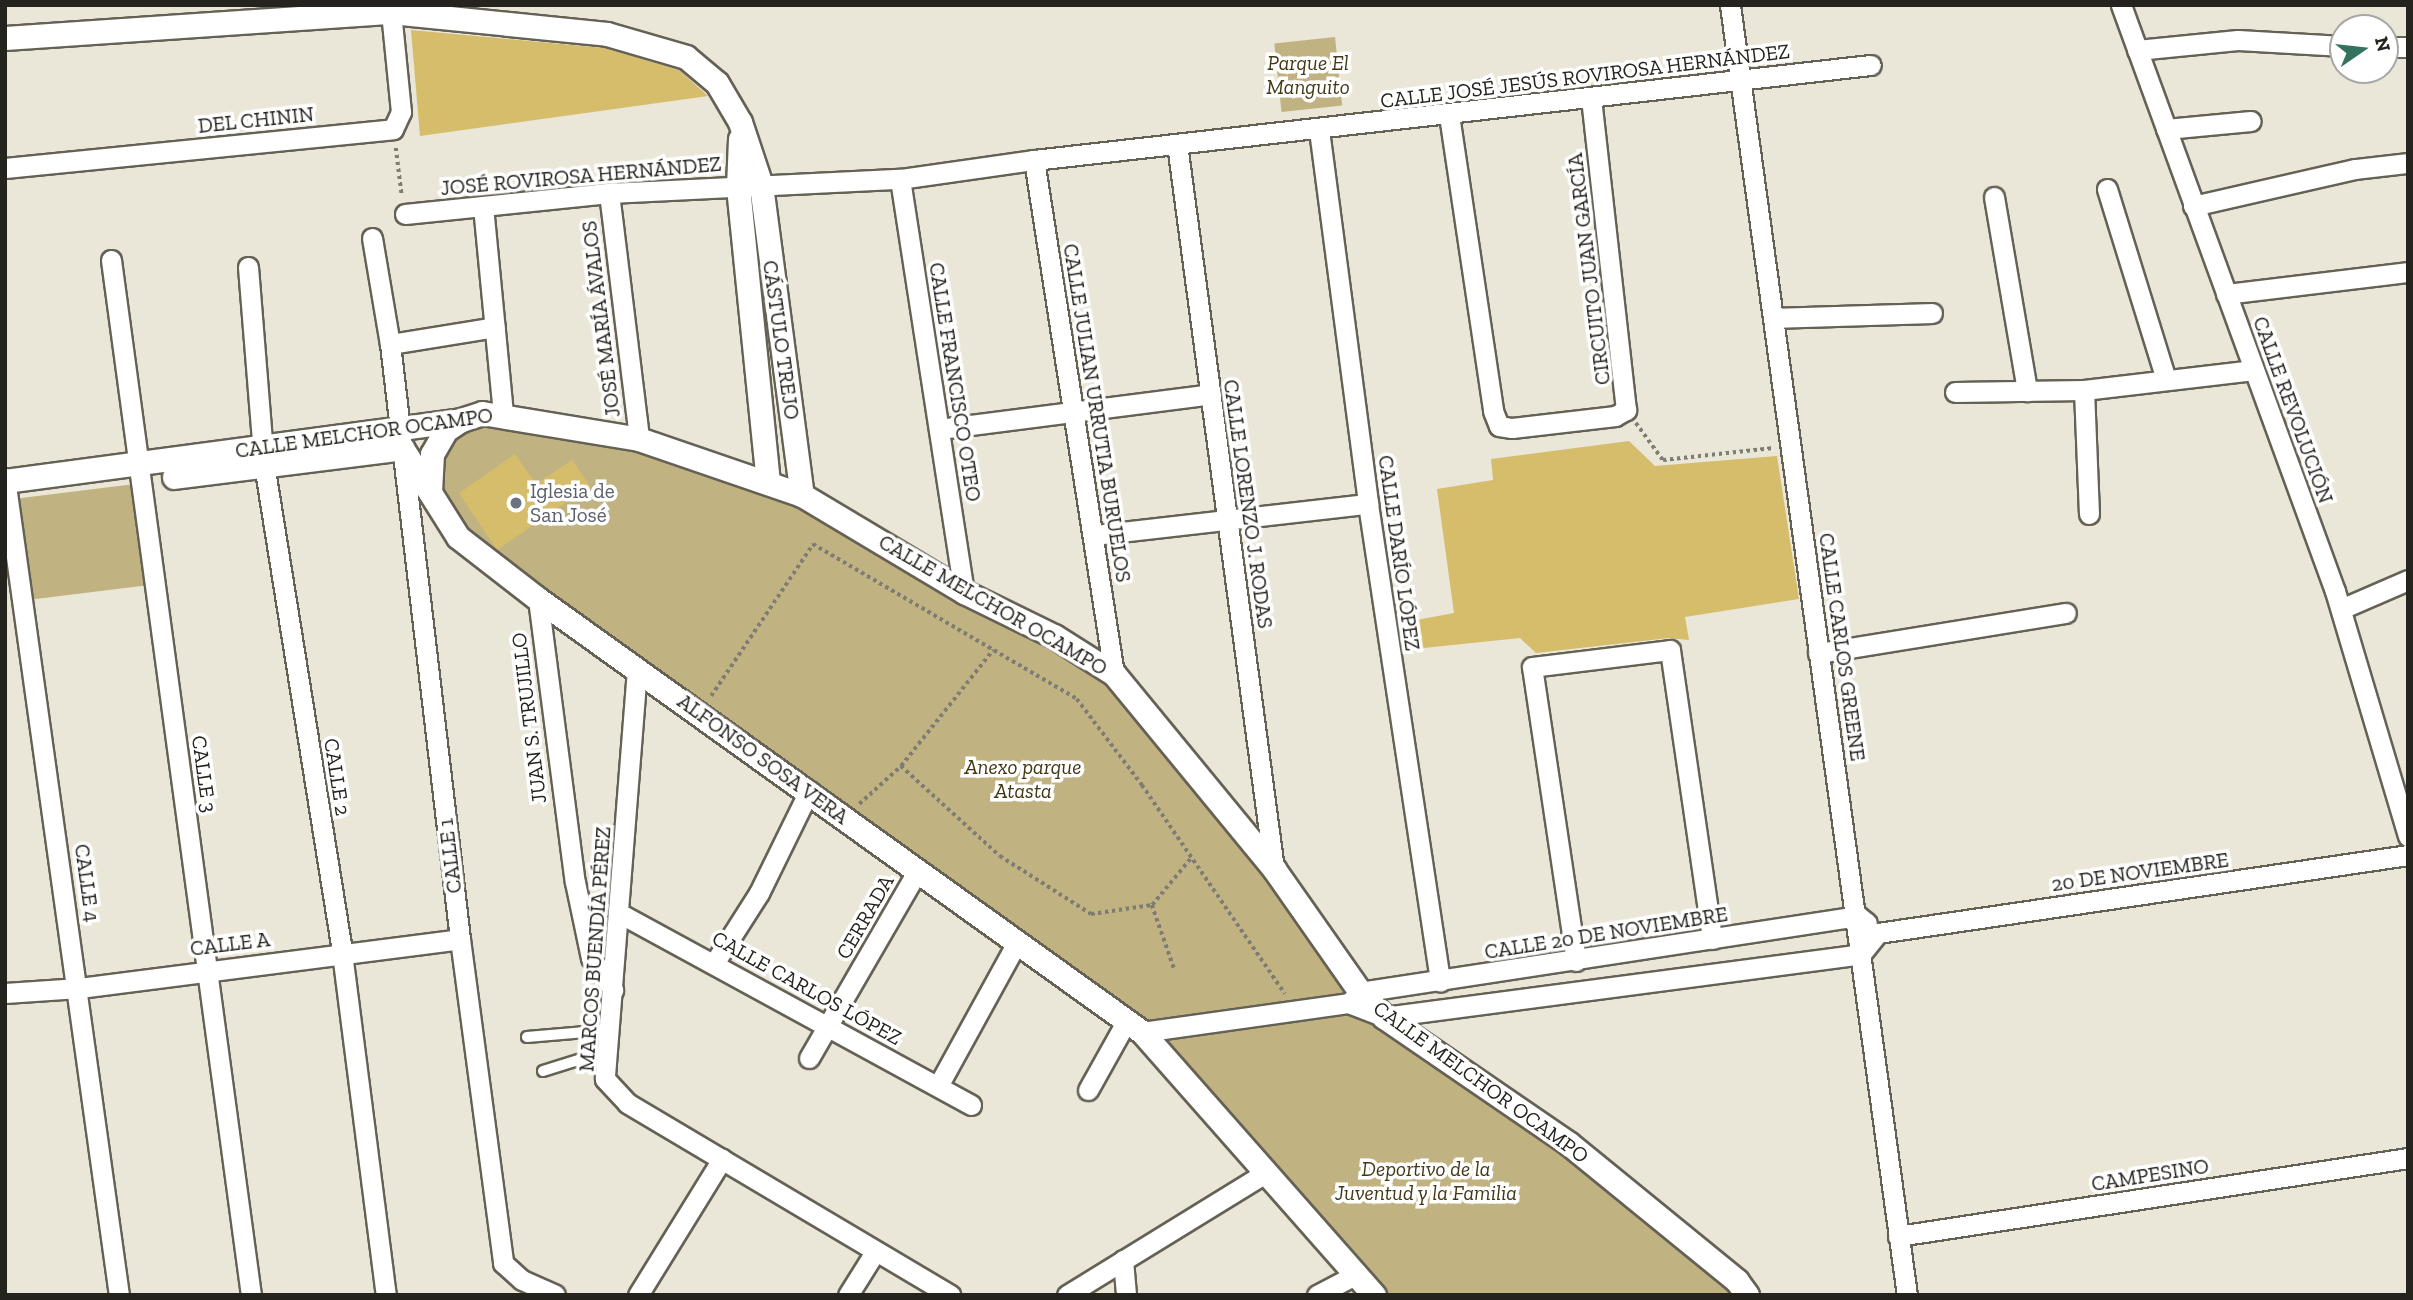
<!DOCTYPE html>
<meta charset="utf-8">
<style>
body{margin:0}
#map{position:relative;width:2413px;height:1300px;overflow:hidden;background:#eae6d8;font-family:"Zilla Slab",serif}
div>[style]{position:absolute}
.green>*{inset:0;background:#c1b282;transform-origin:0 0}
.building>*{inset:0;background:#d5bd6c}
.path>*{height:3.5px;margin-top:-1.75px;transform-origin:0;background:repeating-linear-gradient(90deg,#7f7c73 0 3.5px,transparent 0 7px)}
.roads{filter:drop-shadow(2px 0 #656155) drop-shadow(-2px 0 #656155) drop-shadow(0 2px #656155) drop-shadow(0 -2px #656155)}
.service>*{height:10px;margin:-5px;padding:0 5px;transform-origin:5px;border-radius:5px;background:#fff}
.minor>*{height:19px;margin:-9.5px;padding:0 9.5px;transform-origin:9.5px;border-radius:9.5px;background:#fff}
.tertiary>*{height:23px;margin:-11.5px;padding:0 11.5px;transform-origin:11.5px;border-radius:11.5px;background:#fff}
.dots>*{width:19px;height:19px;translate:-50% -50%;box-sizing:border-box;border:4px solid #fff;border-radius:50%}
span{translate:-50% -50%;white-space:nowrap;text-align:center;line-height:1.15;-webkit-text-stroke:7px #fff;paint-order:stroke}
.park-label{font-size:21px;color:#433815;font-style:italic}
.street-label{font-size:21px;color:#24231e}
.worship-label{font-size:21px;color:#5b616d}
.left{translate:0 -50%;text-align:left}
.frame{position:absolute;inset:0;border:7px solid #24231e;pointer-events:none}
.north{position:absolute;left:2329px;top:14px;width:70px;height:70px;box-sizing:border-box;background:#fff;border:2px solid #a7a7a5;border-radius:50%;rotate:76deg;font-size:19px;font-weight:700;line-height:28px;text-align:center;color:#24231e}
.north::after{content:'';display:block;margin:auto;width:24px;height:32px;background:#33725f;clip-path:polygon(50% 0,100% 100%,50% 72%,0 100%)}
</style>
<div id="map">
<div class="green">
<div style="left:1335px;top:37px;width:69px;height:61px;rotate:84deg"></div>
<div style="clip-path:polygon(482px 413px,768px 480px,1114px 674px,1360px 992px,1568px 1143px,1746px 1295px,1375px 1295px,1142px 1032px,458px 537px,431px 497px,432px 454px)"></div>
<div style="left:135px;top:484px;width:102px;height:125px;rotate:83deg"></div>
</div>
<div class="building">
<div style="clip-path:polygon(411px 30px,604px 48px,679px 70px,708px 96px,420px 136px)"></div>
<div style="clip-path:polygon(1629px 441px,1655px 466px,1777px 456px,1799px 599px,1685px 617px,1689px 640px,1669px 638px,1536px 653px,1520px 638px,1414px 649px,1406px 622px,1454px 613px,1437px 489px,1493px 480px,1491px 459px)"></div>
<div style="clip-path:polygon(515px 454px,536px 484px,572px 460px,590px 486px,497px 550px,459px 493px)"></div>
</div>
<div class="path">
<div style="left:396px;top:148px;width:48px;rotate:82.9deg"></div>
<div style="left:1636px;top:423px;width:46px;rotate:53.9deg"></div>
<div style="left:1663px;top:460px;width:111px;rotate:-6.2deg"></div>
<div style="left:711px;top:696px;width:183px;rotate:-56.1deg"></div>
<div style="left:813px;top:544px;width:306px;rotate:30.4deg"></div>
<div style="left:1077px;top:699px;width:108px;rotate:52.9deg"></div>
<div style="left:1142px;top:785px;width:253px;rotate:55.6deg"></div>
<div style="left:901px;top:766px;width:134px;rotate:42.3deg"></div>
<div style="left:1000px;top:856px;width:108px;rotate:32.5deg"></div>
<div style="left:1091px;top:914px;width:62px;rotate:-8.4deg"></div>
<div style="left:1152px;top:905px;width:67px;rotate:70.8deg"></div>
<div style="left:859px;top:804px;width:57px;rotate:-42.1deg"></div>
<div style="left:901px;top:766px;width:148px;rotate:-51.6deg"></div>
<div style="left:1152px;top:905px;width:61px;rotate:-50.3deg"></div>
</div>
<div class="roads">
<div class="service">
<div style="left:527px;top:1037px;width:82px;rotate:-4.9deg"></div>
<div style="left:543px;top:1071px;width:67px;rotate:-17.4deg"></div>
</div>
<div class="minor">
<div style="left:1730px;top:5px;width:1302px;rotate:82.19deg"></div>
<div style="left:2121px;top:5px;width:624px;rotate:69.94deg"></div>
<div style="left:2335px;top:591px;width:256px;rotate:73.4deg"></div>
<div style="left:2385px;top:47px;width:23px"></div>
<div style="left:2137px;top:50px;width:101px;rotate:-5.7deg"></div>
<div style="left:2238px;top:40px;width:105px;rotate:3.3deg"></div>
<div style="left:1449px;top:115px;width:299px;rotate:81.5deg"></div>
<div style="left:1493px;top:411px;width:16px;rotate:68deg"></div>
<div style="left:1499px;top:426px;width:13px;rotate:9deg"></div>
<div style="left:1512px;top:428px;width:104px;rotate:-6.6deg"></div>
<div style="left:1615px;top:416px;width:13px;rotate:-29deg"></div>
<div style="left:1626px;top:410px;width:313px;rotate:-96.4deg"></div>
<div style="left:2166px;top:129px;width:85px;rotate:-5.4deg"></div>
<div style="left:1319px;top:130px;width:377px;rotate:82.5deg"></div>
<div style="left:1368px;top:504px;width:483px;rotate:81.4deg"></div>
<div style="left:1177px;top:144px;width:731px;rotate:82.38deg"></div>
<div style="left:1034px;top:160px;width:520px;rotate:81.15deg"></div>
<div style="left:5px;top:168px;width:390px;rotate:-5.7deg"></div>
<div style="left:393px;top:129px;width:19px;rotate:-65deg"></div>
<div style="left:401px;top:112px;width:100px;rotate:-95.7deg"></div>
<div style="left:900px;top:179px;width:418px;rotate:81.2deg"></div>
<div style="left:2107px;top:189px;width:200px;rotate:72.8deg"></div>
<div style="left:609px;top:193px;width:248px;rotate:83deg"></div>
<div style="left:1994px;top:197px;width:197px;rotate:80.3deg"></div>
<div style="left:483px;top:206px;width:209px;rotate:84.5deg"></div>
<div style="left:2193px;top:206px;width:166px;rotate:-12.9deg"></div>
<div style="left:2355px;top:169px;width:53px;rotate:-6.5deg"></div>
<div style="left:405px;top:214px;width:205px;rotate:-5.9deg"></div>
<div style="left:609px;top:193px;width:291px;rotate:-2.8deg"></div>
<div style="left:900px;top:179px;width:135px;rotate:-8.1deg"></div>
<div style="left:1034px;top:160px;width:842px;rotate:-6.48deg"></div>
<div style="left:372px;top:238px;width:108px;rotate:80.4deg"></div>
<div style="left:390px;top:344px;width:599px;rotate:83.29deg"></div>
<div style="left:460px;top:939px;width:327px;rotate:82.4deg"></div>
<div style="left:503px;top:1263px;width:25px;rotate:42deg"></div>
<div style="left:522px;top:1280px;width:36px;rotate:24deg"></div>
<div style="left:111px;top:260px;width:1044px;rotate:82.3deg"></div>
<div style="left:248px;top:267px;width:198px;rotate:85.4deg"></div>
<div style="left:264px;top:464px;width:495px;rotate:80.9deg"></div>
<div style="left:342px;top:953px;width:345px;rotate:82.7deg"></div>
<div style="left:2226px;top:294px;width:183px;rotate:-6.9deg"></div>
<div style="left:1773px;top:318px;width:159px;rotate:-1.8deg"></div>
<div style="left:390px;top:344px;width:106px;rotate:-9.2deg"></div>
<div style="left:2084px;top:390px;width:124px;rotate:87.7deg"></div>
<div style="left:1955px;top:392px;width:129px;rotate:-0.9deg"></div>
<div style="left:2084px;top:390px;width:171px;rotate:-6.7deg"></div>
<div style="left:939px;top:429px;width:274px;rotate:-7.3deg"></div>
<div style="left:5px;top:478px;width:825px;rotate:82.06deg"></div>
<div style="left:1094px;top:535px;width:276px;rotate:-6.5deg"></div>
<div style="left:538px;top:599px;width:285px;rotate:82.6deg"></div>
<div style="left:575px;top:882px;width:78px;rotate:78.1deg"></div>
<div style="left:591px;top:958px;width:39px;rotate:55deg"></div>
<div style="left:2341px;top:609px;width:73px;rotate:-23.4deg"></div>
<div style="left:1818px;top:653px;width:251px;rotate:-9.2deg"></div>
<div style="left:637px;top:669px;width:411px;rotate:94.5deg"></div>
<div style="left:605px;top:1079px;width:33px;rotate:47deg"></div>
<div style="left:627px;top:1103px;width:376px;rotate:30.7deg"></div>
<div style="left:619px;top:913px;width:401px;rotate:28.6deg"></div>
<div style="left:1576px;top:961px;width:297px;rotate:-98.5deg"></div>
<div style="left:1532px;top:667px;width:139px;rotate:-7deg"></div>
<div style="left:1670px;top:650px;width:292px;rotate:81.7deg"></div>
<div style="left:715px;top:962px;width:82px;rotate:-57.5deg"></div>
<div style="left:759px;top:893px;width:114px;rotate:-63.9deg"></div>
<div style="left:5px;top:993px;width:74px;rotate:-3.9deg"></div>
<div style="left:79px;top:988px;width:384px;rotate:-7.3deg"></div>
<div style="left:1352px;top:1000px;width:11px;rotate:-45deg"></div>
<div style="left:1360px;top:992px;width:504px;rotate:-8.68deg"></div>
<div style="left:1858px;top:916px;width:11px;rotate:38deg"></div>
<div style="left:1142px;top:1032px;width:208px;rotate:-8deg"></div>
<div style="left:1348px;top:1003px;width:39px;rotate:21deg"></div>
<div style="left:1384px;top:1017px;width:481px;rotate:-7.5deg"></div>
<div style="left:1861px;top:954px;width:27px;rotate:-51deg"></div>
<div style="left:1878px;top:933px;width:536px;rotate:-8.37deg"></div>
<div style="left:809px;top:1058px;width:215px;rotate:-59.9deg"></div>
<div style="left:938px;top:1086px;width:162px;rotate:-61.2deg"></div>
<div style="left:1088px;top:1090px;width:78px;rotate:-60.8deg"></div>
<div style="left:1898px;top:1236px;width:516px;rotate:-8.7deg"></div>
<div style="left:1123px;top:1260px;width:35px;rotate:85deg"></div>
<div style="left:638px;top:1295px;width:160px;rotate:-58.3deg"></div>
<div style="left:848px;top:1295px;width:51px;rotate:-57.9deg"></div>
<div style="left:1067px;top:1295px;width:235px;rotate:-31.6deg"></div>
<div style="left:1317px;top:1295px;width:45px;rotate:-27.7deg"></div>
</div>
<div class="tertiary">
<div style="left:5px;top:38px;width:387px;rotate:-3.9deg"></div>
<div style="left:391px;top:12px;width:217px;rotate:5.8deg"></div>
<div style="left:607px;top:34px;width:82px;rotate:16.2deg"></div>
<div style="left:686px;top:57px;width:40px;rotate:40deg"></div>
<div style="left:717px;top:83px;width:45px;rotate:59.5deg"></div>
<div style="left:740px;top:122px;width:66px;rotate:71.6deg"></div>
<div style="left:761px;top:185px;width:313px;rotate:82.5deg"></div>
<div style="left:740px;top:139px;width:48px;rotate:92.4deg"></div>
<div style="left:738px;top:187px;width:295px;rotate:84.2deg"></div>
<div style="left:174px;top:477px;width:230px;rotate:-7.2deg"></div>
<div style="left:402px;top:448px;width:105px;rotate:57.8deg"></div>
<div style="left:458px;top:537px;width:101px;rotate:37.8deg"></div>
<div style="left:538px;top:599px;width:743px;rotate:35.64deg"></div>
<div style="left:1142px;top:1032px;width:351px;rotate:48.6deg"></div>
<div style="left:5px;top:481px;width:460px;rotate:-7.6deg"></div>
<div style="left:461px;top:420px;width:22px;rotate:-18deg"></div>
<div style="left:482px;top:413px;width:159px;rotate:9.4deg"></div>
<div style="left:639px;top:439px;width:172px;rotate:19deg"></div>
<div style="left:802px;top:495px;width:189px;rotate:30.9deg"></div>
<div style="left:964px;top:592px;width:100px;rotate:26.1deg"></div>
<div style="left:1054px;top:636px;width:71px;rotate:32.3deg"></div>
<div style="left:1114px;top:674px;width:252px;rotate:50.6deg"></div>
<div style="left:1274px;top:869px;width:150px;rotate:55deg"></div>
<div style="left:1360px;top:992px;width:35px;rotate:46deg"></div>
<div style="left:1384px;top:1017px;width:223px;rotate:34.4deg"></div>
<div style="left:1568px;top:1143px;width:218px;rotate:39.2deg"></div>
<div style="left:1737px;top:1281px;width:17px;rotate:54deg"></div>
<div style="left:430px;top:492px;width:38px;rotate:-87deg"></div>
<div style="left:432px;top:454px;width:28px;rotate:-60deg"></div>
<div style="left:446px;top:430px;width:18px;rotate:-34deg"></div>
</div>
</div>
<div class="dots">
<div style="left:516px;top:503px;background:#6b7280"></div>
</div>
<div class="park-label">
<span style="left:1308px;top:75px">Parque El<br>Manguito</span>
<span style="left:1023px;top:779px">Anexo parque<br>Atasta</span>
<span style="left:1426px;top:1181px">Deportivo de la<br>Juventud y la Familia</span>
</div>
<div class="street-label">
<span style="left:1585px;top:76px;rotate:-7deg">CALLE JOSÉ JESÚS ROVIROSA HERNÁNDEZ</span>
<span style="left:256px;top:120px;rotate:-6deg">DEL CHININ</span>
<span style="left:581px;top:176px;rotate:-5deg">JOSÉ ROVIROSA HERNÁNDEZ</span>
<span style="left:1589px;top:269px;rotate:-97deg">CIRCUITO JUAN GARCÍA</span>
<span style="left:601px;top:319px;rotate:-97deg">JOSÉ MARÍA ÁVALOS</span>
<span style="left:781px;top:340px;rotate:82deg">CÁSTULO TREJO</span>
<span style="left:955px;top:382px;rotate:81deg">CALLE FRANCISCO OTEO</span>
<span style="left:2293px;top:410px;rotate:70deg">CALLE REVOLUCIÓN</span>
<span style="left:1097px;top:413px;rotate:81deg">CALLE JULIAN URRUTIA BURUELOS</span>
<span style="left:364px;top:433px;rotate:-8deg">CALLE MELCHOR OCAMPO</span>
<span style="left:1248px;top:504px;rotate:82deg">CALLE LORENZO J. RODAS</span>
<span style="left:1399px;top:553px;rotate:82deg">CALLE DARÍO LÓPEZ</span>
<span style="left:993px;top:605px;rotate:30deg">CALLE MELCHOR OCAMPO</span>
<span style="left:1842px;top:647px;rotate:82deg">CALLE CARLOS GREENE</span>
<span style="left:529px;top:718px;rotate:-97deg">JUAN S. TRUJILLO</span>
<span style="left:763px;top:759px;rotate:36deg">ALFONSO SOSA VERA</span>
<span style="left:204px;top:774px;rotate:82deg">CALLE 3</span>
<span style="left:337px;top:777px;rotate:81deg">CALLE 2</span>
<span style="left:450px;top:856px;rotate:-97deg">CALLE 1</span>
<span style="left:2140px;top:872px;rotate:-8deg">20 DE NOVIEMBRE</span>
<span style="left:87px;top:883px;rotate:82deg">CALLE 4</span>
<span style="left:865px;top:917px;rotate:-60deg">CERRADA</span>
<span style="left:1606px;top:933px;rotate:-9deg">CALLE 20 DE NOVIEMBRE</span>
<span style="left:230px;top:944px;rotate:-7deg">CALLE A</span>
<span style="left:595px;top:949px;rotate:-86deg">MARCOS BUENDÍA PÉREZ</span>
<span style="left:807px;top:988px;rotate:29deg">CALLE CARLOS LÓPEZ</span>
<span style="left:1481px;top:1082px;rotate:36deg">CALLE MELCHOR OCAMPO</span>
<span style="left:2150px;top:1175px;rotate:-9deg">CAMPESINO</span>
</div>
<div class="worship-label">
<span class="left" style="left:530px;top:503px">Iglesia de<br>San José</span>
</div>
<div class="frame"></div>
<div class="north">N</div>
</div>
